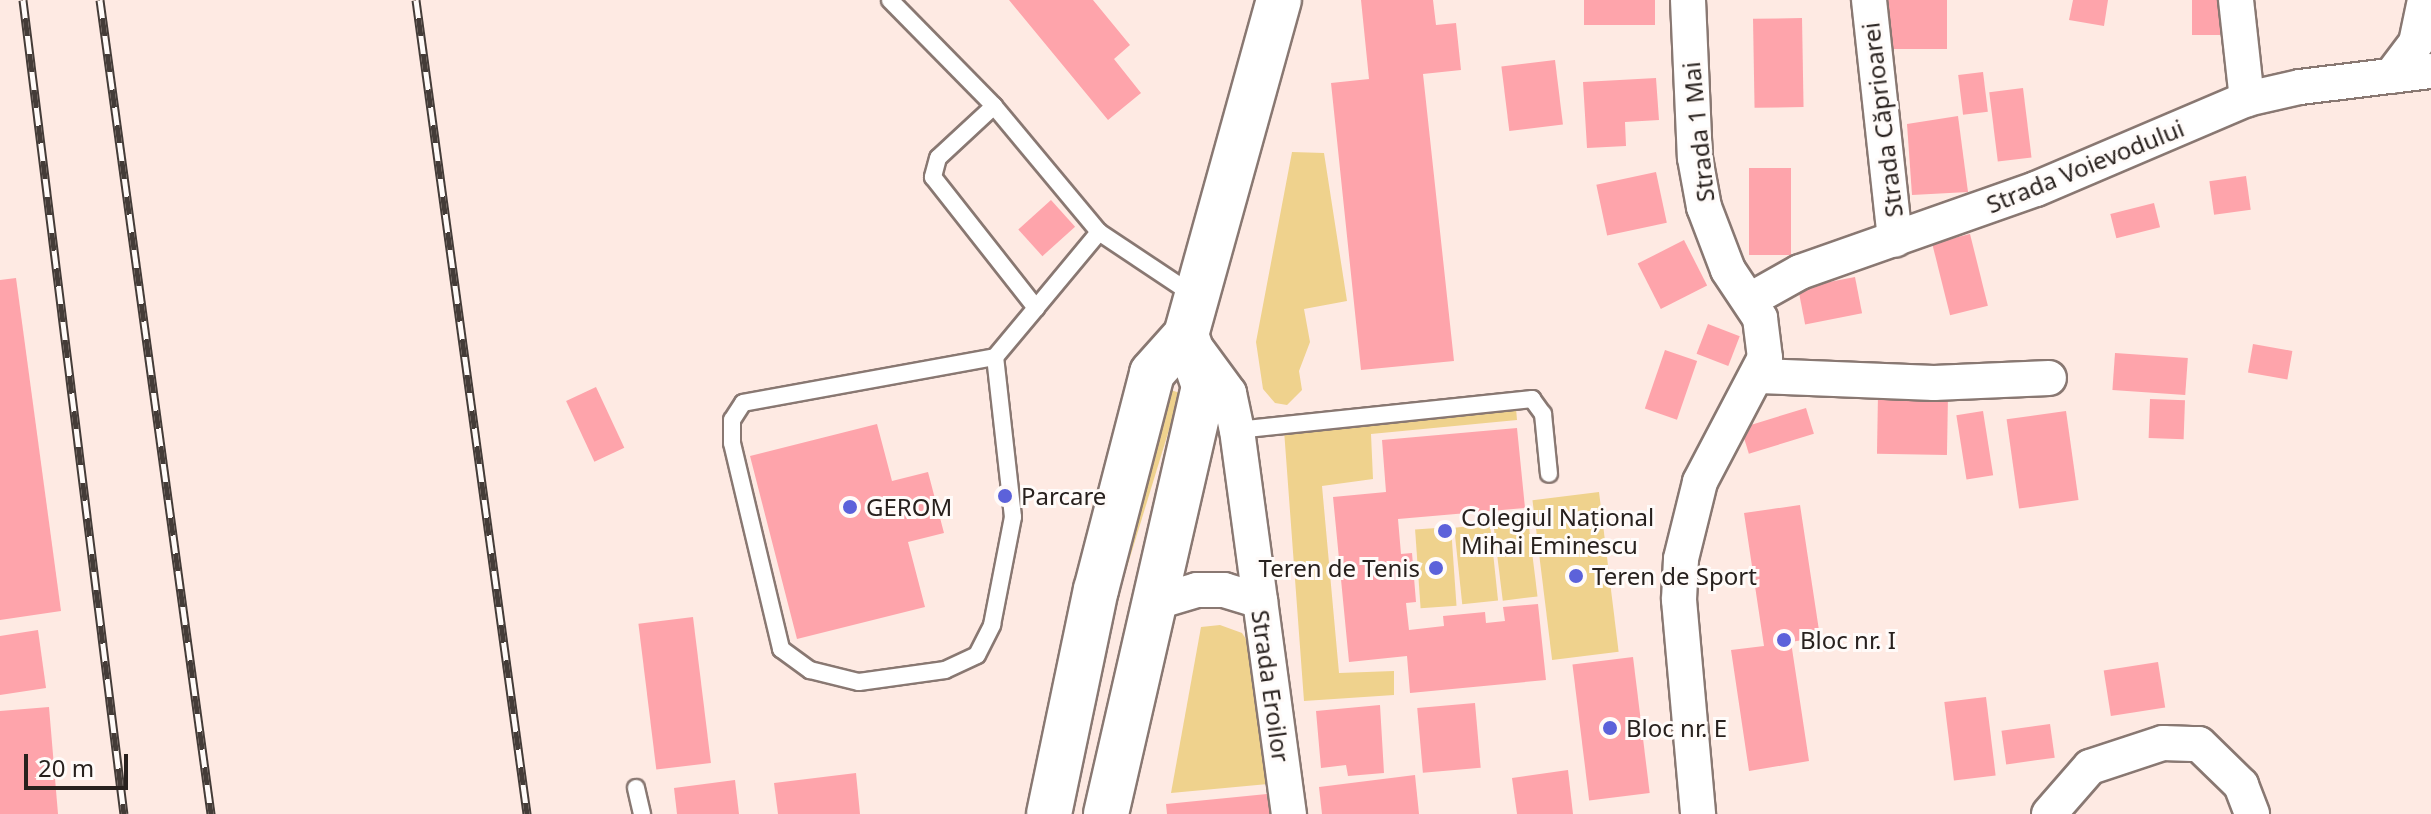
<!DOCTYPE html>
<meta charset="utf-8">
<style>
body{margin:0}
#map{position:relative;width:2431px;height:814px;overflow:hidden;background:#feeae3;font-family:"Noto Sans",sans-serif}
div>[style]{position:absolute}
.green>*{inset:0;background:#efd28d;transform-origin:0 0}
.building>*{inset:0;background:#fea4ab;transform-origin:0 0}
.roads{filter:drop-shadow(2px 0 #897872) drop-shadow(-2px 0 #897872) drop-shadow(0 2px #897872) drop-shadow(0 -2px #897872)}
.lane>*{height:16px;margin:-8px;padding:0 8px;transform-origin:8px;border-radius:8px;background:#fff}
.street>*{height:34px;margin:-17px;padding:0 17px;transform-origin:17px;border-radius:17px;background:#fff}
.primary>*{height:44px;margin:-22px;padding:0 22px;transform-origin:22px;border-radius:22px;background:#fff}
.rail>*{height:9px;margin-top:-4.5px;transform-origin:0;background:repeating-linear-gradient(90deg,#fffbf9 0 18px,#443c38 0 36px);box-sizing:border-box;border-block:2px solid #443c38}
.dots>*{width:22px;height:22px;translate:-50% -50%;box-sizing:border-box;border:4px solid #fffbf9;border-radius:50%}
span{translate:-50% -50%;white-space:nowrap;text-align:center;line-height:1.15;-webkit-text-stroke:6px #fffbf9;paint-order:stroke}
.street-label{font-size:24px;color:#28211e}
.poi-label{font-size:24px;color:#28211e}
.left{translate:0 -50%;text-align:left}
.right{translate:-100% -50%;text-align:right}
.scale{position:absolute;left:24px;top:754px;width:104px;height:36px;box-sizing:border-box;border:4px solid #28211e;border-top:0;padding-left:10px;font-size:24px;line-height:28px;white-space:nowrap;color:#28211e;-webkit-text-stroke:6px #fffbf9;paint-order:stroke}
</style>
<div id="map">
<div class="green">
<div style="clip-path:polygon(1292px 152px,1324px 153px,1347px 301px,1304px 309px,1310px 342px,1299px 371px,1302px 390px,1287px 405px,1275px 403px,1263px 389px,1256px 342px)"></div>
<div style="left:1164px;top:388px;width:17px;height:437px;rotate:17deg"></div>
<div style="clip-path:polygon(1516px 408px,1517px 420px,1371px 434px,1373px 479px,1322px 486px,1339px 673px,1394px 671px,1394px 695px,1304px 701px,1284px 430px)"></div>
<div style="left:1599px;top:492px;width:161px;height:67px;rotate:83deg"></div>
<div style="left:1528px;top:519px;width:78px;height:35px;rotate:83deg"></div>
<div style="left:1490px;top:524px;width:77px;height:36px;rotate:84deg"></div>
<div style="left:1451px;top:527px;width:79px;height:36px;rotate:86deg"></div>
<div style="clip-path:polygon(1220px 625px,1242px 633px,1255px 653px,1268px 784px,1171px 793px,1201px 627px)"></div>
</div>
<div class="building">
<div style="clip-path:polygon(1009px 0,1093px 0,1130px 45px,1114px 59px,1141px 93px,1108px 120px)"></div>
<div style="clip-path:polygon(1361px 0,1433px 0,1436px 25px,1456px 23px,1461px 70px,1423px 74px,1454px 361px,1361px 370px,1331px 83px,1369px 79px)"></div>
<div style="left:1584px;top:0;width:71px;height:25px"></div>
<div style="left:1884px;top:0;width:63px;height:49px"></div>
<div style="clip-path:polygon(2073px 0,2108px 0,2104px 26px,2069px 20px)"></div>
<div style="left:2192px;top:0;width:28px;height:35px"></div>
<div style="left:1802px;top:18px;width:89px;height:49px;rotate:89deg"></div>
<div style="left:1555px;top:60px;width:65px;height:54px;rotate:83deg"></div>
<div style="left:1983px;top:72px;width:40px;height:25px;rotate:83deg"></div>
<div style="clip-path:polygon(1656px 78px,1659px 120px,1625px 122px,1626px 146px,1587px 148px,1583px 82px)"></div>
<div style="left:2023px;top:88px;width:70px;height:34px;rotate:83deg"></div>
<div style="clip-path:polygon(1958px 116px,1968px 192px,1912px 195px,1907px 124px)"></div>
<div style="left:1749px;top:168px;width:42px;height:87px"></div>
<div style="left:1656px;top:172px;width:52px;height:61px;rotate:78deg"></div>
<div style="left:2246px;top:176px;width:34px;height:37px;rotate:82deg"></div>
<div style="left:1051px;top:200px;width:36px;height:44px;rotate:48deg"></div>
<div style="left:2154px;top:203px;width:25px;height:45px;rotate:76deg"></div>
<div style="left:1970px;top:234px;width:74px;height:39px;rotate:76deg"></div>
<div style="left:1684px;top:240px;width:51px;height:52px;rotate:63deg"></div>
<div style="left:1855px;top:277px;width:37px;height:58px;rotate:79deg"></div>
<div style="clip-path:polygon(16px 278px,61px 611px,0 620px,0 280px)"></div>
<div style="left:1708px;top:324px;width:34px;height:32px;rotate:21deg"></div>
<div style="left:2253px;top:344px;width:40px;height:29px;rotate:10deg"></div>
<div style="left:1665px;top:350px;width:34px;height:62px;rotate:19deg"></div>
<div style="left:2115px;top:353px;width:73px;height:37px;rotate:4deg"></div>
<div style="left:596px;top:387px;width:67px;height:33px;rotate:65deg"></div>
<div style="left:1948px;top:395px;width:60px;height:70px;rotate:91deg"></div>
<div style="left:2150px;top:399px;width:35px;height:39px;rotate:2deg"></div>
<div style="left:1806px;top:408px;width:27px;height:68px;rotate:73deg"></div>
<div style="left:1983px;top:411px;width:65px;height:27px;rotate:81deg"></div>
<div style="left:2066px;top:411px;width:90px;height:60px;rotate:82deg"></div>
<div style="clip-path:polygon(877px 424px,892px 481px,928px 472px,944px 533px,908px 542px,925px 607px,797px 639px,750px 456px)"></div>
<div style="clip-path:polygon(1517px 428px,1525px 508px,1398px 519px,1401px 554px,1412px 553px,1416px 602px,1406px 603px,1409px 630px,1444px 626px,1443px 616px,1485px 612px,1486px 623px,1505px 621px,1503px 607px,1538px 604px,1546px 680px,1410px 693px,1407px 656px,1349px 662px,1333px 497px,1386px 492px,1382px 440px)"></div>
<div style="clip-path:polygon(1800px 505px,1820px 637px,1791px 642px,1809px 761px,1749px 771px,1731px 650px,1764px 646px,1744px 513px)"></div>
<div style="left:693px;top:617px;width:147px;height:55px;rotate:83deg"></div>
<div style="clip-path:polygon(38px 630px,46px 688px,0 695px,0 636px)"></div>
<div style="left:1633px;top:657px;width:137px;height:61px;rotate:83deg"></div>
<div style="left:2158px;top:662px;width:46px;height:55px;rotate:81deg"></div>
<div style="left:1986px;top:697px;width:79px;height:42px;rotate:83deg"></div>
<div style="left:1475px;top:703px;width:65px;height:58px;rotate:85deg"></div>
<div style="clip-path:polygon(1380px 705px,1384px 773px,1348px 776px,1346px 765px,1321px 768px,1316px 711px)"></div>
<div style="clip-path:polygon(49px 707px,58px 814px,0 814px,0 711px)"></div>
<div style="left:2050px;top:724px;width:34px;height:49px;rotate:82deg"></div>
<div style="clip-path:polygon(1568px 770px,1573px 814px,1517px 814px,1512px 778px)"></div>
<div style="clip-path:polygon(856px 773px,860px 814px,778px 814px,774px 783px)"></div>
<div style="clip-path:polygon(1415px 775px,1419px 814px,1322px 814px,1319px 787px)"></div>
<div style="clip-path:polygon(735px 780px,739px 814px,677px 814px,674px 788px)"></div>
<div style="clip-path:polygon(1278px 793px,1280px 814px,1167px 814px,1166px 804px)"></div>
</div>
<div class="roads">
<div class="lane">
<div style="left:890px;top:0;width:148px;rotate:45.5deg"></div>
<div style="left:994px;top:106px;width:164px;rotate:50.2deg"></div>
<div style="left:994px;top:106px;width:76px;rotate:137.1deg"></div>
<div style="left:938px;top:158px;width:20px;rotate:105deg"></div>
<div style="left:933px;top:177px;width:167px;rotate:51.8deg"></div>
<div style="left:1036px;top:308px;width:64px;rotate:129.9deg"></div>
<div style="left:995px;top:357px;width:256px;rotate:169.7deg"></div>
<div style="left:743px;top:403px;width:20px;rotate:123deg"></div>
<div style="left:732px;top:420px;width:23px;rotate:90deg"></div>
<div style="left:732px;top:443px;width:212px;rotate:76.6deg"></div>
<div style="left:781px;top:649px;width:36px;rotate:36deg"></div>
<div style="left:810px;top:670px;width:50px;rotate:13.8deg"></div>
<div style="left:859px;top:682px;width:87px;rotate:-7.9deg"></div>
<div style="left:945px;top:670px;width:35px;rotate:-25deg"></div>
<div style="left:977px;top:655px;width:34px;rotate:-63deg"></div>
<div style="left:992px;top:625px;width:110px;rotate:-79deg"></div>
<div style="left:1013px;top:517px;width:161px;rotate:-96.4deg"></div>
<div style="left:1036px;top:308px;width:99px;rotate:-50.3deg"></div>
<div style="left:1099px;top:232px;width:115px;rotate:33.7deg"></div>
<div style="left:1237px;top:430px;width:297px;rotate:-6deg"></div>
<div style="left:1532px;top:399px;width:19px;rotate:54deg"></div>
<div style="left:1543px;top:414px;width:60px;rotate:84.3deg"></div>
<div style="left:636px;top:788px;width:27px;rotate:77deg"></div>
</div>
<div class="street">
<div style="left:1688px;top:0;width:158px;rotate:87.5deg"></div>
<div style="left:1695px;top:158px;width:50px;rotate:79.6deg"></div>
<div style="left:1704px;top:207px;width:67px;rotate:69.1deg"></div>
<div style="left:1728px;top:270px;width:58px;rotate:56.3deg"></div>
<div style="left:1760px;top:318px;width:40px;rotate:82.9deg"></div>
<div style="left:1765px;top:358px;width:140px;rotate:117.7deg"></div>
<div style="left:1700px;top:482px;width:79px;rotate:103.9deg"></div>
<div style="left:1681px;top:559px;width:41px;rotate:92.8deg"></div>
<div style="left:1679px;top:600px;width:215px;rotate:84.9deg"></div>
<div style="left:1869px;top:0;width:241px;rotate:83.8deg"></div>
<div style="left:2236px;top:0;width:100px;rotate:83.7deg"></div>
<div style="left:2391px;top:76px;width:41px;rotate:-52.9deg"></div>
<div style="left:2416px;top:43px;width:44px;rotate:-78.2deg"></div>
<div style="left:1750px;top:300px;width:57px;rotate:-29.2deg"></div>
<div style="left:1800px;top:272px;width:250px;rotate:-19.4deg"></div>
<div style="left:2036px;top:189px;width:229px;rotate:-23.1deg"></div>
<div style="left:2247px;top:99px;width:54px;rotate:-12.8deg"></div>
<div style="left:2300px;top:87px;width:132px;rotate:-7deg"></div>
<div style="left:1199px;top:352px;width:51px;rotate:53.8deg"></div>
<div style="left:1229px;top:393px;width:38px;rotate:78deg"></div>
<div style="left:1237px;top:430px;width:388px;rotate:82.3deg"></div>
<div style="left:1760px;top:376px;width:174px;rotate:2.3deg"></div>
<div style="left:1934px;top:383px;width:115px;rotate:-2.5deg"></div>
<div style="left:1150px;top:604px;width:49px;rotate:-16.6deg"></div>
<div style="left:1197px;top:590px;width:27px"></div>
<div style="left:1224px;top:590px;width:38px;rotate:17deg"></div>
<div style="left:2049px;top:814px;width:62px;rotate:-48.9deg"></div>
<div style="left:2090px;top:767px;width:77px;rotate:-18.2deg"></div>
<div style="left:2163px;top:743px;width:36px;rotate:2deg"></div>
<div style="left:2199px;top:744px;width:59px;rotate:44.3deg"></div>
<div style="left:2241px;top:785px;width:31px;rotate:69deg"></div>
</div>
<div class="primary">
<div style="left:1049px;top:814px;width:229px;rotate:-78.2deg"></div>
<div style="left:1096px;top:590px;width:224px;rotate:-75.5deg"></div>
<div style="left:1152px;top:373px;width:51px;rotate:-48.2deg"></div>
<div style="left:1186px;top:335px;width:348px;rotate:-74.5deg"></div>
<div style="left:1106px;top:814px;width:439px;rotate:-77.1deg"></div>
<div style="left:1204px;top:386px;width:54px;rotate:-109.4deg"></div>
</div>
</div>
<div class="rail">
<div style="left:23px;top:0;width:820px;rotate:82.93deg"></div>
<div style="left:100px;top:0;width:822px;rotate:82.23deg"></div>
<div style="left:416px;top:0;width:822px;rotate:82.23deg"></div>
</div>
<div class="dots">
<div style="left:1005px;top:496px;background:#5c62da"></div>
<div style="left:850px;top:507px;background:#5c62da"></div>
<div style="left:1445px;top:531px;background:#5c62da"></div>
<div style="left:1436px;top:568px;background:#5c62da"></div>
<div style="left:1576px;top:576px;background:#5c62da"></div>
<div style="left:1784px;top:640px;background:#5c62da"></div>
<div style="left:1610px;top:728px;background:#5c62da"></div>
</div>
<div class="street-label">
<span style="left:1882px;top:120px;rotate:-97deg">Strada Căprioarei</span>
<span style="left:1698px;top:132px;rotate:-96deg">Strada 1 Mai</span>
<span style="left:2085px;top:166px;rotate:-22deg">Strada Voievodului</span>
<span style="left:1271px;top:686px;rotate:82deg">Strada Eroilor</span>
</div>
<div class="poi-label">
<span class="left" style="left:1021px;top:496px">Parcare</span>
<span class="left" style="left:866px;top:507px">GEROM</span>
<span class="left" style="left:1461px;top:531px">Colegiul Național<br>Mihai Eminescu</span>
<span class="right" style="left:1420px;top:568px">Teren de Tenis</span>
<span class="left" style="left:1592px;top:576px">Teren de Sport</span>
<span class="left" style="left:1800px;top:640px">Bloc nr. I</span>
<span class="left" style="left:1626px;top:728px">Bloc nr. E</span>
</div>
<div class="scale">20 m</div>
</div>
